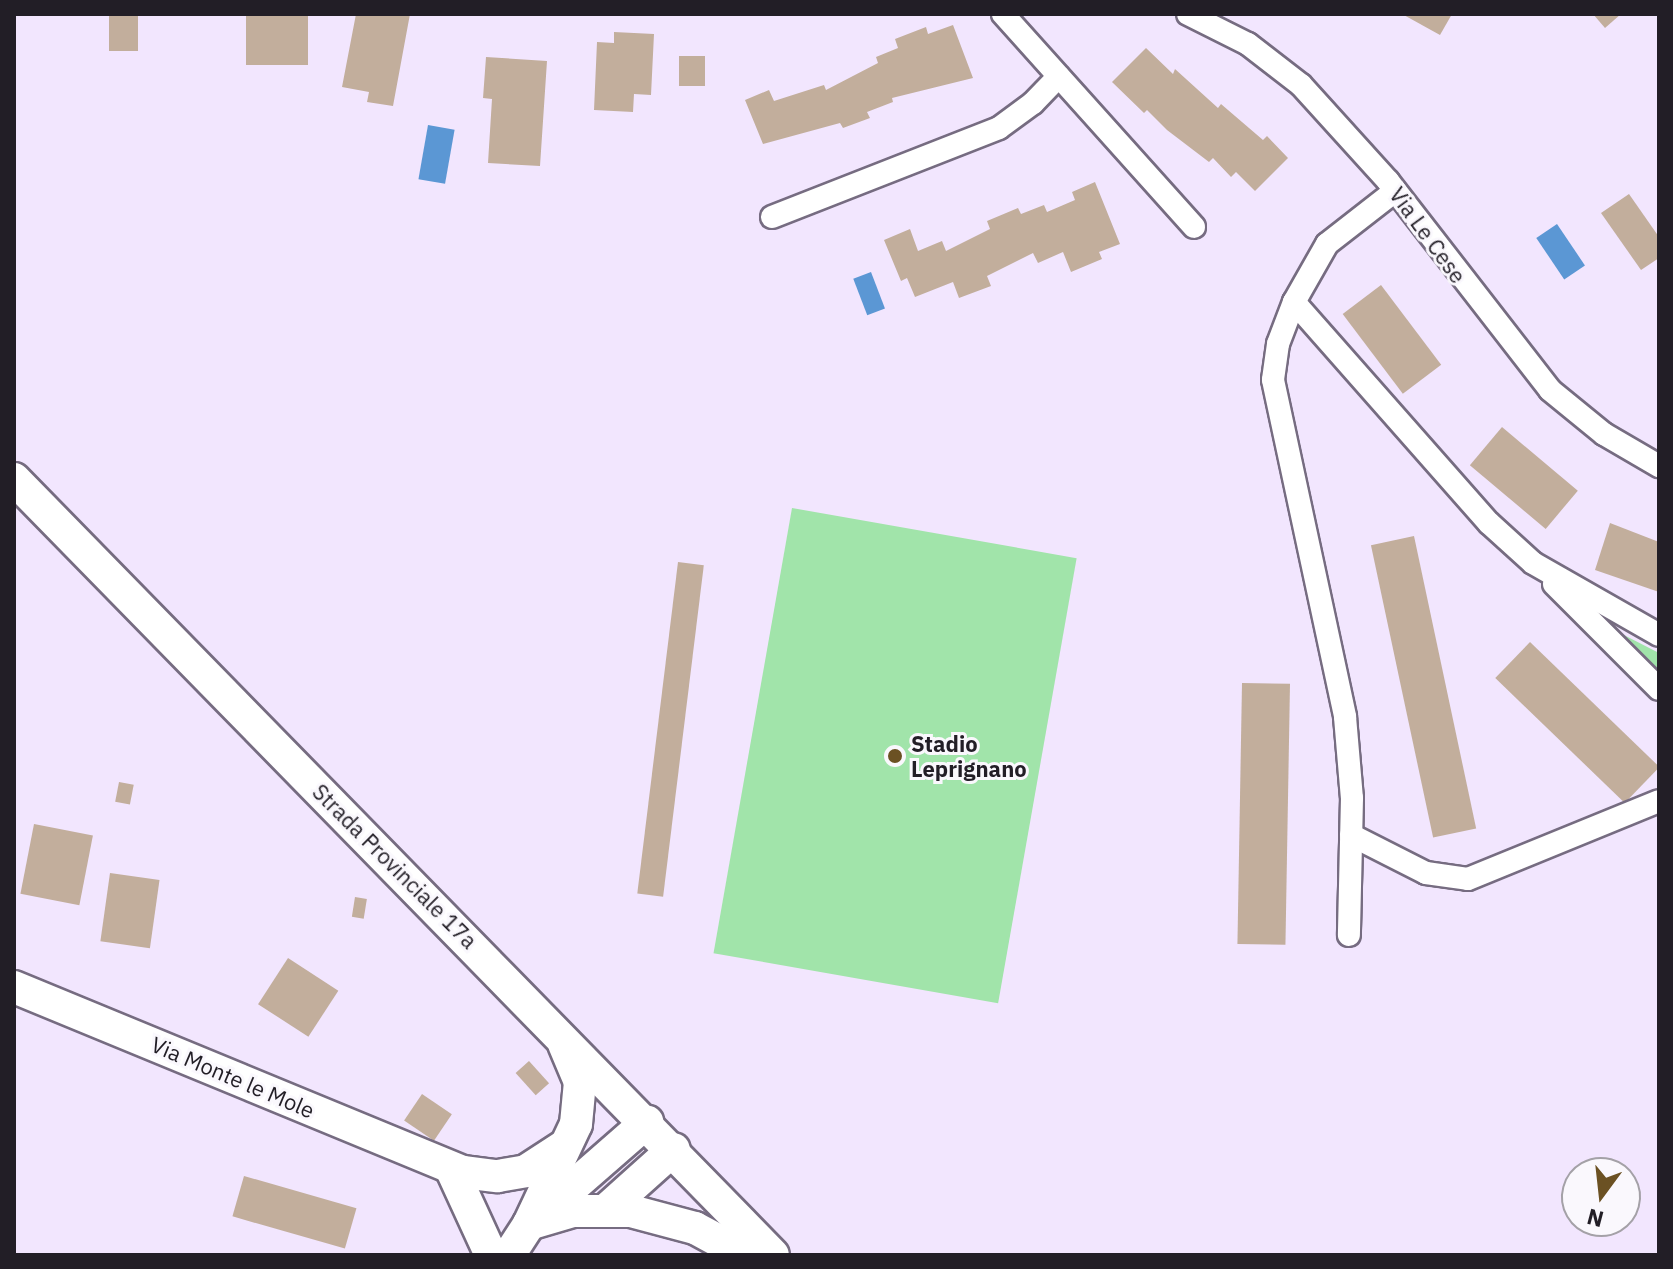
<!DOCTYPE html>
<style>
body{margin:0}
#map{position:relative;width:1673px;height:1269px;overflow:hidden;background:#f2e6fe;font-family:"IBM Plex Sans",sans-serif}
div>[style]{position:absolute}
.green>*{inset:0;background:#a1e4aa;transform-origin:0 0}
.water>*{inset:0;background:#5b97d4;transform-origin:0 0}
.building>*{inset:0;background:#c2ae9c;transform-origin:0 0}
.roads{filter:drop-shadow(2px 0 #766c81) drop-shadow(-2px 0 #766c81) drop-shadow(0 2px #766c81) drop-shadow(0 -2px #766c81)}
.street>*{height:22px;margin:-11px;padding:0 11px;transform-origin:11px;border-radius:11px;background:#fff}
.secondary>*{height:32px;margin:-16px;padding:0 16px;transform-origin:16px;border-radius:16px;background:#fff}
.dots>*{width:22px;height:22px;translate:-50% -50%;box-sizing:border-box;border:4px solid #faf8fd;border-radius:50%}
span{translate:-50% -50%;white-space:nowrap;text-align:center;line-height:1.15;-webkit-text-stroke:6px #faf8fd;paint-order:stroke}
.street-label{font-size:22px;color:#221e26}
.poi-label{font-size:22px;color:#221e26;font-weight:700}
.left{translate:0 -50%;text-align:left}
.frame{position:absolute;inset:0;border:16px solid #221e26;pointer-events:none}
.north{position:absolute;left:1561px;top:1157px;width:80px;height:80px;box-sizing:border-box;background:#faf8fd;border:2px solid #a4a1a7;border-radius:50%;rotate:195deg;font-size:22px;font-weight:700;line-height:32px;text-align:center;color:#221e26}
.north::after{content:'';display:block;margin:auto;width:28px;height:36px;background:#6b5123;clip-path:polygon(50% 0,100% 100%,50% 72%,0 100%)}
</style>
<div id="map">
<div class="green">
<div style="left:792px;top:508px;width:289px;height:452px;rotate:10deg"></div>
<div style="clip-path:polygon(1620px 633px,1659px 653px,1659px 670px)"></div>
</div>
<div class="water">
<div style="left:428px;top:125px;width:27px;height:55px;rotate:10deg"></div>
<div style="left:1557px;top:224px;width:50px;height:25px;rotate:56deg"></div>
<div style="left:871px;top:272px;width:39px;height:19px;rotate:69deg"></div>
</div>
<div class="building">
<div style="left:109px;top:14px;width:29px;height:37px"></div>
<div style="left:246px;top:14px;width:62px;height:51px"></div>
<div style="clip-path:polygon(356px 14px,410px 14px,393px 106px,367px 102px,369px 92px,342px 87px)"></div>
<div style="clip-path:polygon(1402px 14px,1452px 14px,1440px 35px)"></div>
<div style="clip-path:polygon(1593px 14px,1621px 14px,1605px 28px)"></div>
<div style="clip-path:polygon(953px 25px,973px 78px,892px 98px,893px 102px,867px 112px,870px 118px,843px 128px,840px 123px,763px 144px,745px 100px,769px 90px,774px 101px,824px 85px,826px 90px,878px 63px,876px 57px,898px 48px,895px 39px,926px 27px,928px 34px)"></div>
<div style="clip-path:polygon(614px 32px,654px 34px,651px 95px,634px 94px,633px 112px,594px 110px,597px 42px,614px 43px)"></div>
<div style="clip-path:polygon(1146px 48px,1173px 74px,1175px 69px,1218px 108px,1221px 104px,1263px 140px,1267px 136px,1288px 158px,1255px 191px,1236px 172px,1231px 177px,1213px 158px,1209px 162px,1167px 130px,1147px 110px,1144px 113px,1112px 82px)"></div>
<div style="left:679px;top:56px;width:26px;height:30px"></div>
<div style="clip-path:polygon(486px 57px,547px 61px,540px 166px,488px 163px,492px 99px,483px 98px)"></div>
<div style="clip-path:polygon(1095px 182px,1120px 244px,1099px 252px,1102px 259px,1071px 272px,1063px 252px,1038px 263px,1033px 253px,987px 276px,991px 286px,959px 298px,953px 282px,915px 297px,907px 278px,901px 281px,884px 240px,910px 229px,918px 251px,942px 241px,946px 251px,990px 229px,987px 221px,1018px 208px,1021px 214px,1044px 205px,1047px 212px,1075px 200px,1072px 192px)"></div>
<div style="clip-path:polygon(1629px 194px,1659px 237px,1659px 258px,1641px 270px,1601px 213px)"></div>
<div style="left:1381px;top:285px;width:100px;height:48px;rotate:53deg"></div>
<div style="left:1502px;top:427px;width:99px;height:50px;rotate:40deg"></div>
<div style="clip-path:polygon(1610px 523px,1659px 542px,1659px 592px,1595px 570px)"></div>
<div style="left:1414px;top:536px;width:299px;height:44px;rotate:78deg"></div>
<div style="left:678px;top:562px;width:26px;height:334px;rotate:7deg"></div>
<div style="left:1530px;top:642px;width:180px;height:50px;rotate:44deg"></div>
<div style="left:1242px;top:683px;width:48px;height:261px;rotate:1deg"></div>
<div style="left:119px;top:782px;width:15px;height:20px;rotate:11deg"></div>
<div style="left:34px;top:824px;width:60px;height:71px;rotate:11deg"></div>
<div style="left:110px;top:873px;width:50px;height:69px;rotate:8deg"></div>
<div style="left:355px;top:897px;width:12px;height:20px;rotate:9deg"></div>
<div style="left:288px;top:958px;width:60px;height:55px;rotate:33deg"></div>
<div style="left:529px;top:1061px;width:30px;height:18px;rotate:48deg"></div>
<div style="left:422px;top:1094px;width:36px;height:32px;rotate:34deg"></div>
<div style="left:244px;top:1176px;width:117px;height:42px;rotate:16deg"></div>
</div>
<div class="roads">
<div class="street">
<div style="left:1003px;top:14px;width:286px;rotate:48.1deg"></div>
<div style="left:1188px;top:14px;width:67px;rotate:26.6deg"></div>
<div style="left:1248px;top:44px;width:67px;rotate:37.7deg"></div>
<div style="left:1301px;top:85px;width:130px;rotate:47.8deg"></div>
<div style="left:1388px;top:181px;width:264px;rotate:52.2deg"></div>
<div style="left:1550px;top:390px;width:70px;rotate:39.2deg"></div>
<div style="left:1604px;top:434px;width:64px;rotate:30.2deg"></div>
<div style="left:1395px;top:191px;width:86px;rotate:142.1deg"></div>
<div style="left:1327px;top:244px;width:67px;rotate:119.6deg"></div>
<div style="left:1294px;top:302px;width:295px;rotate:48.6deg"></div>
<div style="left:1489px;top:523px;width:59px;rotate:42.3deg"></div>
<div style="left:1533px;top:563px;width:145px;rotate:29.7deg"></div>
<div style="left:772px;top:217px;width:244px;rotate:-21.4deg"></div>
<div style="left:999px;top:128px;width:42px;rotate:-36.3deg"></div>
<div style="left:1033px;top:103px;width:37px;rotate:-46deg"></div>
<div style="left:1294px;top:302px;width:45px;rotate:110.9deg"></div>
<div style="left:1278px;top:344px;width:36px;rotate:98deg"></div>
<div style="left:1273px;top:380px;width:345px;rotate:77.9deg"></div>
<div style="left:1345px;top:717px;width:81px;rotate:85.1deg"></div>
<div style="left:1352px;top:798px;width:137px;rotate:91.3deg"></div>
<div style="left:1554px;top:584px;width:148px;rotate:45deg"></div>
<div style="left:1351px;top:835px;width:84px;rotate:26.9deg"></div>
<div style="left:1426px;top:873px;width:42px;rotate:8.1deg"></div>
<div style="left:1468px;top:879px;width:206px;rotate:-22.2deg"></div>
</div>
<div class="secondary">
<div style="left:14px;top:479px;width:1085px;rotate:45.63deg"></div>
<div style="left:14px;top:987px;width:486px;rotate:22.4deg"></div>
<div style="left:463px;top:1172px;width:35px;rotate:7deg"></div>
<div style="left:498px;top:1176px;width:28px;rotate:-10deg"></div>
<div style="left:526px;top:1171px;width:44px;rotate:-33deg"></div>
<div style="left:451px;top:1168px;width:96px;rotate:65.3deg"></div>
<div style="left:606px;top:1210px;width:91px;rotate:-41.9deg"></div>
<div style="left:538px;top:1217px;width:145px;rotate:-41.1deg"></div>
<div style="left:529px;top:1224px;width:46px;rotate:-16.5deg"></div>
<div style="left:573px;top:1211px;width:58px"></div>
<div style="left:631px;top:1211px;width:66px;rotate:14.9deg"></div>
<div style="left:695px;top:1228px;width:57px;rotate:28.4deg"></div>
<div style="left:509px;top:1255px;width:37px;rotate:-57deg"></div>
<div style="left:529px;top:1224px;width:110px;rotate:-64.8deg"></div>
<div style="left:576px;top:1124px;width:42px;rotate:-84.6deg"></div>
<div style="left:580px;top:1082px;width:41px;rotate:-112.8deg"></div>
</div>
</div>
<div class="dots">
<div style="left:895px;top:756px;background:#6b5123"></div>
</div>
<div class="street-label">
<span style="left:1428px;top:235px;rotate:54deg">Via Le Cese</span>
<span style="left:395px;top:866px;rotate:45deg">Strada Provinciale 17a</span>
<span style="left:233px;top:1077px;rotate:23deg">Via Monte le Mole</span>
</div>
<div class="poi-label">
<span class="left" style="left:911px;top:756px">Stadio<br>Leprignano</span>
</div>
<div class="frame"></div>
<div class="north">N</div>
</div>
